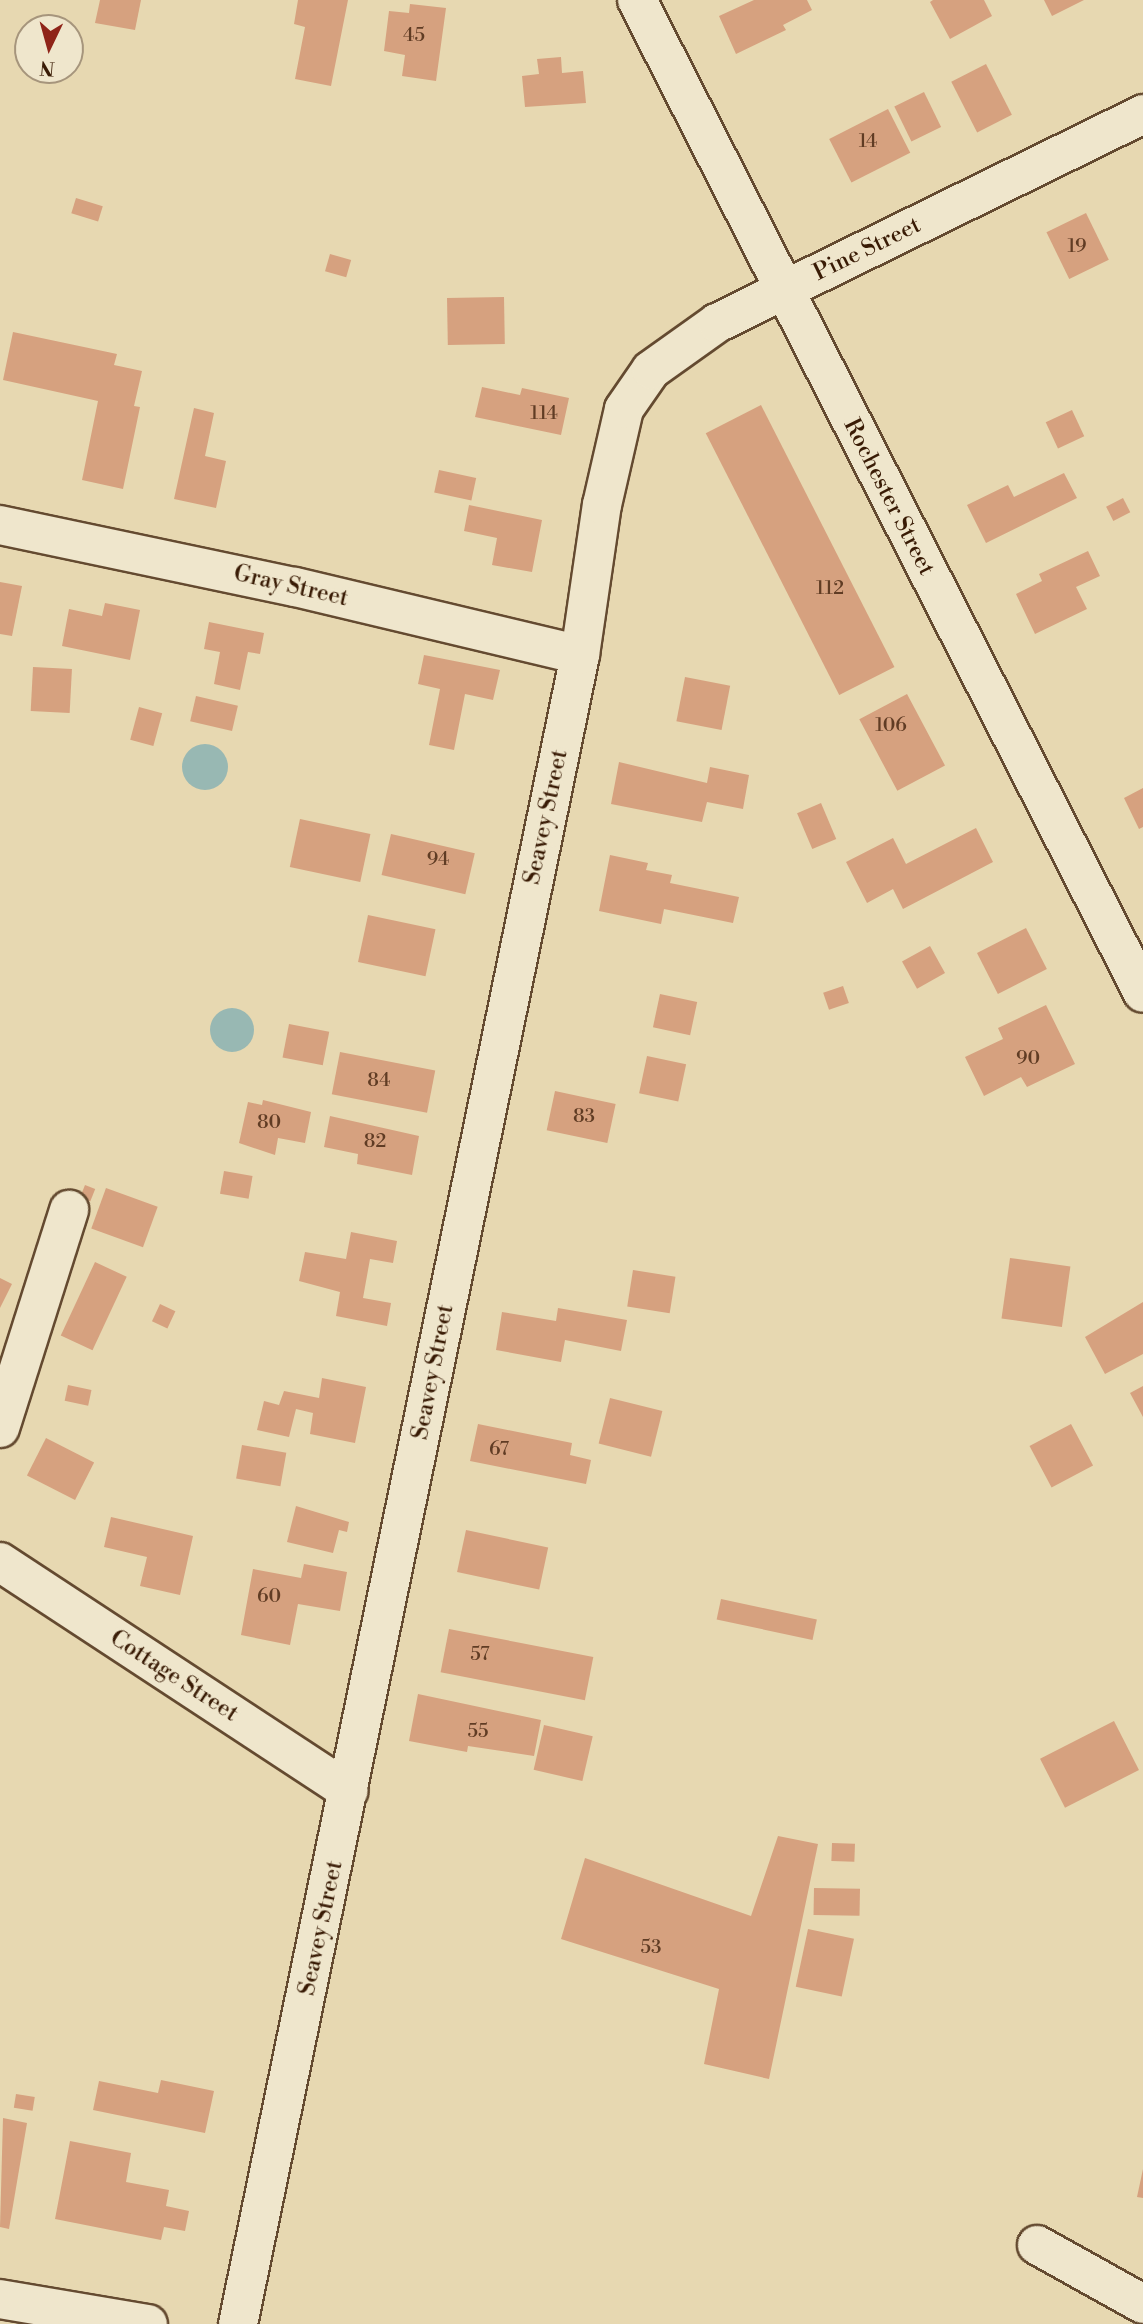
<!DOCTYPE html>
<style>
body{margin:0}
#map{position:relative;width:1143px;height:2324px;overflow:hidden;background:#e7d8b1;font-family:"Libre Bodoni",serif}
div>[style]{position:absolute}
.water>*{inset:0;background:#98b8b3}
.round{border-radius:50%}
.building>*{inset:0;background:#d6a17f;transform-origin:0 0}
.roads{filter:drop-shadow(2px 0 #644a30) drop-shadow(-2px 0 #644a30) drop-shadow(0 2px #644a30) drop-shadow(0 -2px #644a30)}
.minor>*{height:38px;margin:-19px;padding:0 19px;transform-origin:19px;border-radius:19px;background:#efe6cc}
span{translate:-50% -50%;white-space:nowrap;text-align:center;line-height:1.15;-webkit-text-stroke:6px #efe6cc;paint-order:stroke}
.number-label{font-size:19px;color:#603c24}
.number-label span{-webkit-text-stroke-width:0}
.street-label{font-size:23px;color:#391b05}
.north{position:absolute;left:14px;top:14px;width:70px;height:70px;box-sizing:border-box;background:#efe6cc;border:2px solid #a6957c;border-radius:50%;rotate:185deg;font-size:19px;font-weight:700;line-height:28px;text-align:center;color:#391b05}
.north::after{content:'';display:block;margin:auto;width:24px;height:32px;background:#8f2418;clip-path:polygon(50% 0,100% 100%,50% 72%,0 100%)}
</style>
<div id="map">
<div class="water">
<div class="round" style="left:182px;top:744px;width:46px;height:46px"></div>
<div class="round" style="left:210px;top:1008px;width:44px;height:44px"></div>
</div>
<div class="building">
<div style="clip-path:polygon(100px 0,141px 0,135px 30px,95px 23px)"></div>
<div style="clip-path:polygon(298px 0,348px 0,331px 86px,295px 79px,305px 27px,294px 24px)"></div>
<div style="clip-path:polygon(754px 0,807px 0,812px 10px,783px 25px,786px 30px,736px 54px,719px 16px)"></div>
<div style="clip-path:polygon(933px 0,984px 0,992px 16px,950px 39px,930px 2px)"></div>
<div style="clip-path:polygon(1044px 0,1084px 0,1052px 16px)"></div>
<div style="clip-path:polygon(410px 4px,446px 8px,436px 81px,402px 76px,405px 55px,384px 51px,389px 11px,409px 13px)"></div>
<div style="clip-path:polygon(561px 57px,562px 73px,583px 71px,586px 103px,525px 107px,522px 76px,539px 74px,537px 59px)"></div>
<div style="left:986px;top:64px;width:57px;height:39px;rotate:63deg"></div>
<div style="left:924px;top:92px;width:39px;height:33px;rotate:64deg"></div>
<div style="left:888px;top:109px;width:49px;height:66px;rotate:63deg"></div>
<div style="left:76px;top:198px;width:28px;height:16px;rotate:17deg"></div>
<div style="left:1086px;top:213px;width:52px;height:44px;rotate:64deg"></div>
<div style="left:330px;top:254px;width:22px;height:18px;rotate:16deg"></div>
<div style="left:504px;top:297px;width:47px;height:57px;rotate:89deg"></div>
<div style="clip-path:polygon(13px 332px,117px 354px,114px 365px,142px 371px,134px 406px,140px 407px,123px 489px,82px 480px,98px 401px,3px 380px)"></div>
<div style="clip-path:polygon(482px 387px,520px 395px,522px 388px,569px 398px,561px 435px,475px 417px)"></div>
<div style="left:761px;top:405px;width:294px;height:62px;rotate:63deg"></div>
<div style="clip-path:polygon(194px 408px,214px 413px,205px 456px,226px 461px,216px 508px,174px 499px)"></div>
<div style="left:1072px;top:410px;width:29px;height:29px;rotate:65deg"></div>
<div style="left:439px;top:470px;width:38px;height:23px;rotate:12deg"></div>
<div style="clip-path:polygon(1064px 473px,1077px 498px,986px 543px,967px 505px,1008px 485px,1014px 497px)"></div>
<div style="left:1123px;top:498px;width:16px;height:19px;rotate:63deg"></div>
<div style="clip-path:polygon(469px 505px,542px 520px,532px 572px,492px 565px,497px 538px,464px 531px)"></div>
<div style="clip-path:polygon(1088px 551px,1100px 576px,1076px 587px,1087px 609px,1035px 634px,1016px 594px,1042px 581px,1039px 574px)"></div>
<div style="clip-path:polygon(0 582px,22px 586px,12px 636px,0 634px)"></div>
<div style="clip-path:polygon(105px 603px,140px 610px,130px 660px,62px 646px,69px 609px,102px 616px)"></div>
<div style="clip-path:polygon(209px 622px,264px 633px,260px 654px,248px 652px,240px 690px,214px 684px,220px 652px,204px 649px)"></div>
<div style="clip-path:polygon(424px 655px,500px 670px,493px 700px,465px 694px,454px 750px,429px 745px,440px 689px,418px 684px)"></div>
<div style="left:33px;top:667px;width:39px;height:44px;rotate:3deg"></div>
<div style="left:685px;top:677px;width:46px;height:45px;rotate:11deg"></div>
<div style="left:907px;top:694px;width:81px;height:54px;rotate:62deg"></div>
<div style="left:196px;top:696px;width:43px;height:26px;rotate:13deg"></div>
<div style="left:139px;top:707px;width:24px;height:34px;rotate:15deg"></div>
<div style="clip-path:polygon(619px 762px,707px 783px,710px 767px,749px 775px,743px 809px,707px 802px,702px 822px,611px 804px)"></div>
<div style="clip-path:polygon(1143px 788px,1143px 827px,1139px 829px,1124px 798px)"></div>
<div style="left:821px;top:803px;width:39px;height:26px;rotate:67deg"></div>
<div style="left:300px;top:819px;width:72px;height:49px;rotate:12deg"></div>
<div style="clip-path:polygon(976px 828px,993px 862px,903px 909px,893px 889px,867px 903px,846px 862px,893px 838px,906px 864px)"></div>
<div style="left:391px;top:834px;width:86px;height:42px;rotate:13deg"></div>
<div style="clip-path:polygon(610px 855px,648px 863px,646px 870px,672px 875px,670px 883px,739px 897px,733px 923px,664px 909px,661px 924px,599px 911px)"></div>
<div style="left:368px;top:915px;width:69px;height:48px;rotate:12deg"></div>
<div style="left:1026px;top:928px;width:46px;height:55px;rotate:63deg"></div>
<div style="left:930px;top:946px;width:31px;height:32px;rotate:61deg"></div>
<div style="left:843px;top:986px;width:18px;height:21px;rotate:71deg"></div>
<div style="left:660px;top:994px;width:38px;height:34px;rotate:12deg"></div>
<div style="clip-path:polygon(1046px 1005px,1075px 1064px,1027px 1087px,1021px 1077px,984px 1096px,965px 1057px,1003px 1039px,998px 1028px)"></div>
<div style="left:289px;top:1024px;width:41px;height:34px;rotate:11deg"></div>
<div style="left:340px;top:1052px;width:97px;height:43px;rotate:11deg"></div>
<div style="left:647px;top:1056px;width:40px;height:38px;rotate:12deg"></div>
<div style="left:555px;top:1091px;width:62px;height:40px;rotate:12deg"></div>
<div style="clip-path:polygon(263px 1100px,311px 1112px,305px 1143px,278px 1138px,275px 1155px,239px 1143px,248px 1102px,262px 1105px)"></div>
<div style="clip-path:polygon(330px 1116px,419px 1136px,412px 1175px,357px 1164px,358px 1154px,324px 1147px)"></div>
<div style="left:224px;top:1171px;width:29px;height:23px;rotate:10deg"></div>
<div style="left:85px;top:1185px;width:11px;height:13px;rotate:22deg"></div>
<div style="left:106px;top:1188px;width:55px;height:43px;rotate:20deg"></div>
<div style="clip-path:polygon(351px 1232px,397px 1241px,393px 1263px,370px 1259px,363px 1298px,391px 1303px,387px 1326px,336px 1316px,340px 1292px,299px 1281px,305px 1252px,346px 1259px)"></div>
<div style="left:1010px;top:1258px;width:61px;height:61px;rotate:8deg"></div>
<div style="left:95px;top:1262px;width:35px;height:81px;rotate:25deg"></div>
<div style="left:633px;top:1270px;width:43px;height:37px;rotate:9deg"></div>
<div style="clip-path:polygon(0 1278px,12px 1284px,0 1308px)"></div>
<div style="clip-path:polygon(1143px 1302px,1143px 1354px,1105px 1374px,1085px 1337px)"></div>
<div style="left:160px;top:1304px;width:17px;height:19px;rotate:25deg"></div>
<div style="clip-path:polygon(558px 1308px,627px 1320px,621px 1351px,565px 1340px,561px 1362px,496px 1350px,502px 1312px,556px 1321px)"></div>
<div style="clip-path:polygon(322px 1378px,366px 1387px,355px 1443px,310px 1434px,313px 1413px,296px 1409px,289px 1437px,257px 1430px,264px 1401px,279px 1405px,284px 1391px,319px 1398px)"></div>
<div style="left:68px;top:1385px;width:24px;height:16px;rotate:12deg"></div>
<div style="clip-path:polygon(1143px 1386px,1143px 1417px,1130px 1393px)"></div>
<div style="left:610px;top:1398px;width:54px;height:47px;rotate:14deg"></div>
<div style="clip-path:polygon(478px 1424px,572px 1443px,570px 1455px,591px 1460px,586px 1484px,470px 1461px)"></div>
<div style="left:1071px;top:1424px;width:47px;height:47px;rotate:62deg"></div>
<div style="left:46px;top:1438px;width:54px;height:42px;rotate:27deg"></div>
<div style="left:242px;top:1445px;width:45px;height:34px;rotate:10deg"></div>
<div style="clip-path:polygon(296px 1506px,349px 1522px,347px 1532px,339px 1530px,333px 1553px,287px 1542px)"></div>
<div style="clip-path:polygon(111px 1517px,193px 1536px,180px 1595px,140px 1586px,147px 1557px,104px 1547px)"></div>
<div style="left:466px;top:1530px;width:84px;height:43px;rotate:12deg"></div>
<div style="clip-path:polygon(304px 1564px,347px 1572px,340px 1611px,298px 1604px,290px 1645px,241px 1635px,253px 1569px,301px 1578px)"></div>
<div style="left:721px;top:1599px;width:98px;height:21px;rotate:12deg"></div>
<div style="left:449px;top:1629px;width:147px;height:44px;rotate:11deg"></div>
<div style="clip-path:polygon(418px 1694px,541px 1720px,534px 1756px,468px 1746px,467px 1752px,409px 1741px)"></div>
<div style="left:1114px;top:1721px;width:55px;height:83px;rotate:63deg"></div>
<div style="left:544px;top:1725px;width:50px;height:46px;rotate:13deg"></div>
<div style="clip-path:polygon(778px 1836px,818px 1844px,769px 2079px,704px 2064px,719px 1989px,561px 1939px,585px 1858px,751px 1916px)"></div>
<div style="left:832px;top:1843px;width:23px;height:18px;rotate:2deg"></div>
<div style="left:814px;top:1888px;width:46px;height:27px;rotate:1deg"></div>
<div style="left:808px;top:1929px;width:47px;height:59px;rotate:12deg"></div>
<div style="clip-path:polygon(161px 2080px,214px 2091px,205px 2133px,93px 2110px,99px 2081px,158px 2093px)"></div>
<div style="left:16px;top:2094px;width:19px;height:14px;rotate:9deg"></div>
<div style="clip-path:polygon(3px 2118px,27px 2123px,9px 2229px,0 2227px)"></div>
<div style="clip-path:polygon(70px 2141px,131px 2153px,126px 2182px,169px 2190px,166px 2206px,189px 2211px,185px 2231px,164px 2227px,161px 2240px,55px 2219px)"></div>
<div style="clip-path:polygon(1143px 2169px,1143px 2198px,1137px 2197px)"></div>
</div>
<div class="roads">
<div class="minor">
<div style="left:637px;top:0;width:1114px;rotate:63deg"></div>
<div style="left:0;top:525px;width:301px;rotate:11.9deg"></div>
<div style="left:295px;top:587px;width:293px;rotate:13.4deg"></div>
<div style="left:0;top:1428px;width:229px;rotate:-72.4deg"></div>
<div style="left:0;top:1562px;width:417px;rotate:33.3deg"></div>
<div style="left:1037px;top:2245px;width:121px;rotate:29.1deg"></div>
<div style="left:0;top:2299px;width:150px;rotate:9.6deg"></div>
<div style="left:238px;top:2324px;width:1704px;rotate:-78.42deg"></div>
<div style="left:580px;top:655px;width:152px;rotate:-81.7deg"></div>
<div style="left:602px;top:505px;width:98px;rotate:-77.1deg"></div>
<div style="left:624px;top:409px;width:47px;rotate:-55.3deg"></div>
<div style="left:651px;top:370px;width:81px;rotate:-35.5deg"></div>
<div style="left:717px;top:323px;width:475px;rotate:-26.1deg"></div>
</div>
</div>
<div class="number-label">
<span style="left:414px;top:36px">45</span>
<span style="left:868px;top:142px">14</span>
<span style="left:1077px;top:247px">19</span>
<span style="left:544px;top:414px">114</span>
<span style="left:830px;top:589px">112</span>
<span style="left:891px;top:726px">106</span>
<span style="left:438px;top:860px">94</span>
<span style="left:1028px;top:1059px">90</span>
<span style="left:379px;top:1081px">84</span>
<span style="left:584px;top:1117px">83</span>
<span style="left:269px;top:1123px">80</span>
<span style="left:375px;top:1142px">82</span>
<span style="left:499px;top:1450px">67</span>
<span style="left:269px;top:1597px">60</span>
<span style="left:480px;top:1655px">57</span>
<span style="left:478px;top:1732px">55</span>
<span style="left:651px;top:1948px">53</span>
</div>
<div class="street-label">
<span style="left:867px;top:249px;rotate:-26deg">Pine Street</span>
<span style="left:889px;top:497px;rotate:63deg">Rochester Street</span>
<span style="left:291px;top:586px;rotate:13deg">Gray Street</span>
<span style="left:546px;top:817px;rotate:-78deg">Seavey Street</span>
<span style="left:433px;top:1372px;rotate:-79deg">Seavey Street</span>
<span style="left:174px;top:1676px;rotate:33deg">Cottage Street</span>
<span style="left:321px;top:1928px;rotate:-78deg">Seavey Street</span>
</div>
<div class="north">N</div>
</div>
